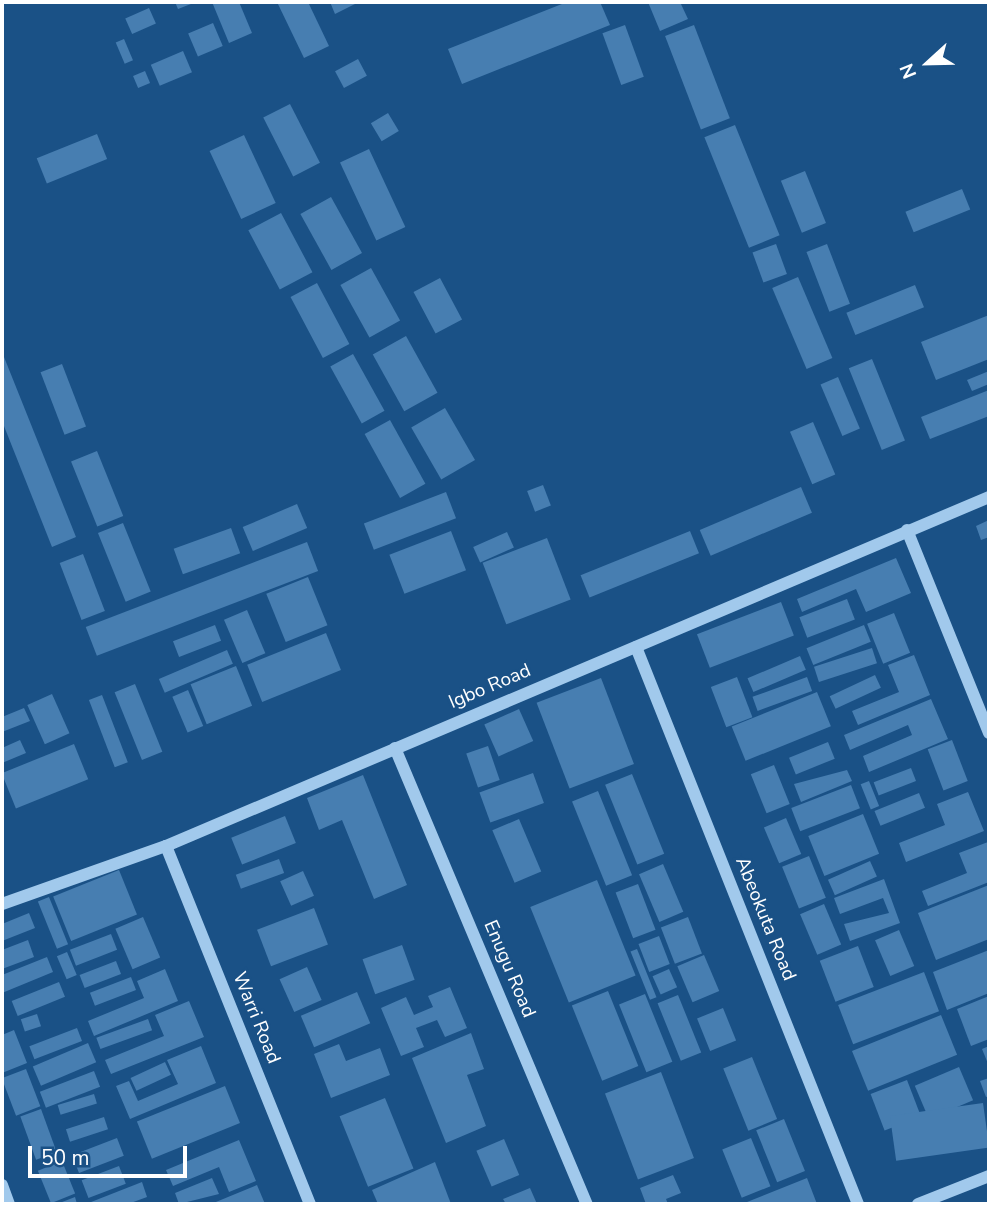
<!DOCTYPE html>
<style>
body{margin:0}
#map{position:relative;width:991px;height:1206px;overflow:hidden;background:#1a5186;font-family:"Nunito Sans",sans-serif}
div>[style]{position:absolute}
.building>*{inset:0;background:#477eb1;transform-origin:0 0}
.minor>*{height:12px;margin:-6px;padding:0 6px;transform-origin:6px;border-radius:6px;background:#a1c9ec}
span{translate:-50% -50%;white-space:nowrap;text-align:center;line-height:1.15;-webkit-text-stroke:5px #1a5186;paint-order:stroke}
.street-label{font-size:19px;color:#fff}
.frame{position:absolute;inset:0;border:4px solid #fff;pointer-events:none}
.north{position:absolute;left:893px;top:28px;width:70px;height:70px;-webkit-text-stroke:5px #1a5186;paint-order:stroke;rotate:248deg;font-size:19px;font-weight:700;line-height:28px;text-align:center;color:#fff}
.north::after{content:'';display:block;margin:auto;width:24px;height:32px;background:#fff;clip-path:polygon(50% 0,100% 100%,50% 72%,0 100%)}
.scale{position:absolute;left:28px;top:1146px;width:159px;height:32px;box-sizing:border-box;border:4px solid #fff;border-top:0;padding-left:9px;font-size:21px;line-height:24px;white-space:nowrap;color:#fff;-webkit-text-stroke:5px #1a5186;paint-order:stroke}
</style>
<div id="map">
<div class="building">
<div style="clip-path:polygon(175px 2px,196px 2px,178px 9px)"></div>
<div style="clip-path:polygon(212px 2px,239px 2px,252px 33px,229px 43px)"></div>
<div style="clip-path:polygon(277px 2px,308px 2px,329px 46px,304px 58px)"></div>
<div style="clip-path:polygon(330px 2px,359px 2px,335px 14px)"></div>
<div style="clip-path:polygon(567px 2px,600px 2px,610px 25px,462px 84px,448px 49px)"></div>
<div style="clip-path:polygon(648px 2px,680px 2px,688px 19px,660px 31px)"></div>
<div style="left:149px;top:8px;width:17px;height:26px;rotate:66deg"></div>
<div style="left:213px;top:23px;width:25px;height:27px;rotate:67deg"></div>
<div style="left:625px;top:25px;width:55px;height:24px;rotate:70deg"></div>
<div style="left:694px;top:25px;width:100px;height:31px;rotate:69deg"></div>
<div style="left:124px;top:39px;width:23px;height:9px;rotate:67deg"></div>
<div style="left:183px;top:51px;width:23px;height:35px;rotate:67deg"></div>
<div style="left:358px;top:59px;width:19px;height:26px;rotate:62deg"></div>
<div style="left:145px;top:71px;width:13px;height:13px;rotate:67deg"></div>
<div style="left:290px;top:104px;width:66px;height:30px;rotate:63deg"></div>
<div style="left:388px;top:113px;width:21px;height:20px;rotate:59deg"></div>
<div style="left:735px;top:125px;width:119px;height:33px;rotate:68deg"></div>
<div style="left:97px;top:134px;width:27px;height:65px;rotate:68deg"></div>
<div style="left:244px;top:135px;width:75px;height:38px;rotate:65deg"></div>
<div style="left:369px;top:149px;width:86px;height:32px;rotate:65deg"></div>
<div style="left:805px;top:171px;width:56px;height:26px;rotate:68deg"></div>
<div style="left:962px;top:189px;width:22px;height:61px;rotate:68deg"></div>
<div style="left:331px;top:197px;width:64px;height:35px;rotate:61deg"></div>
<div style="left:281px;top:213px;width:67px;height:37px;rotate:62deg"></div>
<div style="left:776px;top:244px;width:32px;height:25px;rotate:70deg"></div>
<div style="left:827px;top:244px;width:64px;height:22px;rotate:69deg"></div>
<div style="left:371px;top:268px;width:60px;height:35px;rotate:61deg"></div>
<div style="left:798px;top:277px;width:88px;height:28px;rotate:67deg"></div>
<div style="left:440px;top:278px;width:47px;height:30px;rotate:62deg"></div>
<div style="left:317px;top:283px;width:69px;height:30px;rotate:62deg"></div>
<div style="left:915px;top:285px;width:24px;height:74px;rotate:68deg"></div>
<div style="clip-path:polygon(989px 315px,989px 359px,936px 380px,921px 342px)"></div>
<div style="left:406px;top:336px;width:65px;height:38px;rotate:61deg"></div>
<div style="clip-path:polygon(2px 352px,76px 537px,52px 547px,2px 421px)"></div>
<div style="left:353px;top:354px;width:65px;height:26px;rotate:61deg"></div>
<div style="left:872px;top:359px;width:88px;height:25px;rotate:68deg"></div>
<div style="left:62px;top:364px;width:67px;height:23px;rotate:69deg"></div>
<div style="clip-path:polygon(989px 371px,989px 384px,972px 391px,967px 380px)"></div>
<div style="left:838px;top:377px;width:56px;height:19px;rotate:67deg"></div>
<div style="clip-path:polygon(989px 390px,989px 416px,930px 439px,921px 417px)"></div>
<div style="left:445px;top:408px;width:60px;height:39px;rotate:60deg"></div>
<div style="left:390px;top:420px;width:73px;height:29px;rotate:61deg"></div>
<div style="left:813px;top:422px;width:57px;height:25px;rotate:67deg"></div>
<div style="left:97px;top:451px;width:70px;height:28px;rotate:68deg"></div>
<div style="left:543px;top:485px;width:22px;height:17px;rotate:69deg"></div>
<div style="left:801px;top:487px;width:28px;height:110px;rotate:67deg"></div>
<div style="left:446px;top:492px;width:28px;height:88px;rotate:69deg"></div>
<div style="left:297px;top:504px;width:26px;height:59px;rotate:67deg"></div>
<div style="clip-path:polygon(989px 520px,989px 537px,981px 540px,976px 526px)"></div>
<div style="left:123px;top:523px;width:74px;height:27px;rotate:68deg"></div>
<div style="left:231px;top:528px;width:27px;height:61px;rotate:70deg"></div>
<div style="left:451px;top:531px;width:42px;height:66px;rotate:69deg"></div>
<div style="left:690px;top:531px;width:24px;height:118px;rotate:68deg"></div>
<div style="left:507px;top:532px;width:17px;height:37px;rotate:66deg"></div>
<div style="left:547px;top:538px;width:66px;height:69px;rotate:69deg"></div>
<div style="left:307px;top:542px;width:31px;height:237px;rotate:69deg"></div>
<div style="left:83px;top:554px;width:61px;height:25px;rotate:69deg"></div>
<div style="clip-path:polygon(896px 558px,911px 593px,866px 612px,856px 589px,802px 612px,797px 599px)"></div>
<div style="left:308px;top:577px;width:52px;height:45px;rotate:68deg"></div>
<div style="left:847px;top:599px;width:22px;height:51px;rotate:69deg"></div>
<div style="left:781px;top:602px;width:36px;height:90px;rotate:69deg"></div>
<div style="left:247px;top:610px;width:47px;height:25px;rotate:67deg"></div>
<div style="left:894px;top:613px;width:43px;height:29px;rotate:68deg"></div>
<div style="left:215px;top:625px;width:17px;height:45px;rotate:69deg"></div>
<div style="left:864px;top:625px;width:18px;height:62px;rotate:68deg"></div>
<div style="left:326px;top:633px;width:40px;height:85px;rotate:68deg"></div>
<div style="left:872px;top:648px;width:16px;height:61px;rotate:72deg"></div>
<div style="left:227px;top:650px;width:15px;height:74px;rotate:67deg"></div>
<div style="clip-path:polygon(914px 655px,930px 695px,858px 725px,852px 711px,899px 692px,888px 665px)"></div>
<div style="left:800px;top:656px;width:15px;height:57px;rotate:67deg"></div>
<div style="left:236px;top:666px;width:43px;height:49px;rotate:68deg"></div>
<div style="left:875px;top:675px;width:14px;height:50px;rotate:65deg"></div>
<div style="left:737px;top:677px;width:43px;height:28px;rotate:69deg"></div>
<div style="left:807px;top:677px;width:15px;height:58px;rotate:70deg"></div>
<div style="left:601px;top:678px;width:92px;height:69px;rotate:69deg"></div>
<div style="left:135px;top:684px;width:73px;height:22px;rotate:68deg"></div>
<div style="left:188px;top:690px;width:39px;height:17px;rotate:67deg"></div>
<div style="left:817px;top:692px;width:37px;height:92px;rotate:68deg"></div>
<div style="left:52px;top:694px;width:43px;height:27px;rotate:66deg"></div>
<div style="left:102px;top:695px;width:72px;height:14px;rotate:69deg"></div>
<div style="clip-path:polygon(931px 699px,948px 739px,869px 772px,863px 756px,912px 735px,908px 725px,850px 750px,844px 735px)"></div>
<div style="clip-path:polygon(24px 708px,30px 721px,2px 732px,2px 717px)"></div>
<div style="left:519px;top:709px;width:35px;height:38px;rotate:66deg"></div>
<div style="clip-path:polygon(20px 740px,26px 753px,2px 763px,2px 748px)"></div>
<div style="left:952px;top:740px;width:44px;height:26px;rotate:69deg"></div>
<div style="left:828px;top:742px;width:18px;height:42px;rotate:68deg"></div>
<div style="left:74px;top:744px;width:38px;height:78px;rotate:68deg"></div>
<div style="left:488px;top:746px;width:36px;height:23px;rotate:71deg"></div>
<div style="left:774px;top:765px;width:42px;height:25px;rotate:68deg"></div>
<div style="left:911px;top:768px;width:14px;height:40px;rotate:69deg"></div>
<div style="clip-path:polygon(847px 770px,852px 781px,801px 802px,794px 784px)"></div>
<div style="left:533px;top:773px;width:32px;height:57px;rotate:70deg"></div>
<div style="left:632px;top:774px;width:86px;height:29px;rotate:68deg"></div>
<div style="clip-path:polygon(363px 775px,407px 885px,374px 899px,342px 820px,319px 830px,307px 798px)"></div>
<div style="left:869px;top:781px;width:27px;height:9px;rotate:68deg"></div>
<div style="left:851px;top:785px;width:25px;height:64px;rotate:69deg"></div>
<div style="left:598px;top:791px;width:91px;height:28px;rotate:68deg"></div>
<div style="clip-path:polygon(968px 792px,984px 831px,906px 862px,899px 843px,945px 825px,937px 804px)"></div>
<div style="left:919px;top:793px;width:16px;height:48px;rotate:68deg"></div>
<div style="left:863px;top:814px;width:43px;height:59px;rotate:68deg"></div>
<div style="left:285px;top:816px;width:29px;height:58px;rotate:68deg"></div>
<div style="left:786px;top:818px;width:39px;height:24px;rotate:67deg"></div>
<div style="left:519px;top:819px;width:57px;height:29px;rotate:67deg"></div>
<div style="clip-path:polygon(988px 842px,989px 882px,928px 906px,922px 891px,967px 873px,959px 853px)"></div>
<div style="left:809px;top:856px;width:45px;height:29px;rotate:68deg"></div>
<div style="left:279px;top:859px;width:15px;height:46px;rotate:70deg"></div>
<div style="left:870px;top:861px;width:17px;height:46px;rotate:66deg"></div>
<div style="left:663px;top:864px;width:52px;height:26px;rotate:67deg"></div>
<div style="left:119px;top:870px;width:48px;height:71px;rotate:68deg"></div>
<div style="left:303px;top:871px;width:27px;height:25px;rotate:66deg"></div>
<div style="clip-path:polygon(884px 879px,900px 923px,850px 941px,844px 924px,889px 913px,883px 898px,840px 914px,834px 898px)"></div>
<div style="left:597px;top:880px;width:103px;height:72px;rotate:68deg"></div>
<div style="left:638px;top:884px;width:49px;height:24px;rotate:69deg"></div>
<div style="clip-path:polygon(989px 885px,989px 939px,936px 960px,918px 913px)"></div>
<div style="left:49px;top:897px;width:51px;height:12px;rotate:68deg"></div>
<div style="left:824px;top:904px;width:44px;height:26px;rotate:67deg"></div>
<div style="left:314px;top:908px;width:39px;height:61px;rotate:69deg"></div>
<div style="clip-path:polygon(29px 913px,35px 928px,2px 941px,2px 924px)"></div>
<div style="left:143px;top:917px;width:44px;height:30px;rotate:67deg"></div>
<div style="left:688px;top:917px;width:39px;height:29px;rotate:69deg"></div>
<div style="left:899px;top:930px;width:39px;height:26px;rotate:67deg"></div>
<div style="left:111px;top:934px;width:17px;height:44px;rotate:69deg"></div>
<div style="left:659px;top:936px;width:30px;height:22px;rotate:69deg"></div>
<div style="clip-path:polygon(28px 940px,34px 957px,2px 969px,2px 950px)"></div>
<div style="left:402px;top:945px;width:37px;height:42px;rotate:70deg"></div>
<div style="left:858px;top:946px;width:44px;height:41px;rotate:69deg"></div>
<div style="left:637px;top:949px;width:52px;height:7px;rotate:68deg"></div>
<div style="clip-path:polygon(989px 950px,989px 993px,947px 1010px,933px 972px)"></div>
<div style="left:67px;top:952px;width:25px;height:11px;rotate:67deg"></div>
<div style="left:704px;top:955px;width:39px;height:29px;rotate:67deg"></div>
<div style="clip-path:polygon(47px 957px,53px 972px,2px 993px,2px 975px)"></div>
<div style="left:116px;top:961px;width:14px;height:39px;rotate:69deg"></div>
<div style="left:307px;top:967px;width:36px;height:30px;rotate:66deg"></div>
<div style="clip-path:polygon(165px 969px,178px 1001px,94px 1036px,88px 1021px,144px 998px,137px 981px)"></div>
<div style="left:669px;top:969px;width:20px;height:18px;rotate:66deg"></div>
<div style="left:924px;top:972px;width:42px;height:92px;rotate:69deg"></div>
<div style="left:131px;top:977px;width:14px;height:44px;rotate:69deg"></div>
<div style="left:59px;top:982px;width:16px;height:51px;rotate:68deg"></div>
<div style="clip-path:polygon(450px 987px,467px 1028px,445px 1037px,437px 1020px,416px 1028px,424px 1047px,401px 1056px,381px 1008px,406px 997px,414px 1015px,433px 1007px,428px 996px)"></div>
<div style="left:608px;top:991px;width:81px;height:39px;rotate:68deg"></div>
<div style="left:357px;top:992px;width:34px;height:61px;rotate:67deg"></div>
<div style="left:645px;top:994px;width:73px;height:28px;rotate:68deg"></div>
<div style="left:678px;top:995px;width:62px;height:22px;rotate:68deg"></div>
<div style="clip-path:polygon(989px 996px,989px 1039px,971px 1046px,957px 1009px)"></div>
<div style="clip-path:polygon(189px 1001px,204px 1037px,111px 1074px,105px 1060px,164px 1036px,155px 1015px)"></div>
<div style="left:723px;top:1008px;width:35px;height:28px;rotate:68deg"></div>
<div style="left:37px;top:1014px;width:13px;height:17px;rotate:72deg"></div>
<div style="left:941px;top:1015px;width:43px;height:96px;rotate:68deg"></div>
<div style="left:148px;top:1019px;width:12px;height:55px;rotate:70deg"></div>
<div style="left:77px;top:1028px;width:14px;height:51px;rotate:69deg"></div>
<div style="clip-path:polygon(14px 1030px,27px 1063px,2px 1073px,2px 1035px)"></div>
<div style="clip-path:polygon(471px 1033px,484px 1069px,467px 1075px,486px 1126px,446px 1143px,412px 1058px)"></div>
<div style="left:88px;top:1043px;width:21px;height:60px;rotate:67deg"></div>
<div style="clip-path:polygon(339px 1044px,346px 1061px,380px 1048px,390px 1075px,331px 1098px,314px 1054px)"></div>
<div style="clip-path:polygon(201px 1046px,216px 1083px,130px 1119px,116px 1086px,129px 1081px,138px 1101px,178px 1084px,167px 1060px)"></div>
<div style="clip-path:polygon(989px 1046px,989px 1066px,982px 1049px)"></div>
<div style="left:752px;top:1057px;width:67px;height:31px;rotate:68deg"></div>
<div style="left:165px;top:1062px;width:14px;height:38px;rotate:65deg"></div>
<div style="left:959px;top:1067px;width:36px;height:48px;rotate:67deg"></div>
<div style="left:26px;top:1069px;width:40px;height:26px;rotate:69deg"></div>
<div style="left:94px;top:1071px;width:17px;height:58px;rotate:69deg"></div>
<div style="left:661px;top:1072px;width:92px;height:60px;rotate:69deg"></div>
<div style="clip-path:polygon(989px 1078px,989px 1096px,986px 1097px,980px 1081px)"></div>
<div style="left:907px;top:1080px;width:39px;height:39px;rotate:69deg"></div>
<div style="left:225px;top:1086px;width:40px;height:95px;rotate:68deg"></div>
<div style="left:94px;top:1094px;width:10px;height:38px;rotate:73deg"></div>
<div style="left:385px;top:1098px;width:76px;height:49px;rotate:68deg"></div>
<div style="left:983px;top:1103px;width:45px;height:94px;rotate:82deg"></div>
<div style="left:41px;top:1109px;width:46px;height:22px;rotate:70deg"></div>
<div style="left:104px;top:1117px;width:13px;height:40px;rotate:72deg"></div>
<div style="left:784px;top:1119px;width:56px;height:30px;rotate:68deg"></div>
<div style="left:117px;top:1138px;width:19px;height:48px;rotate:69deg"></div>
<div style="left:751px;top:1138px;width:52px;height:31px;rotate:68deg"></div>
<div style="left:504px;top:1139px;width:39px;height:30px;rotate:67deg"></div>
<div style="clip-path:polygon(239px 1140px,256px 1181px,229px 1192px,219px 1167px,173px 1186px,166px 1170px)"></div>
<div style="left:62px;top:1161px;width:35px;height:26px;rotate:68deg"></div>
<div style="clip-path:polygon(435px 1162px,451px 1204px,378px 1204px,372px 1190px)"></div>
<div style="left:119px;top:1166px;width:19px;height:40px;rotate:69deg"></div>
<div style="clip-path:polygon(673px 1175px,681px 1193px,666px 1199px,668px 1204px,646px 1204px,640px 1188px)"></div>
<div style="clip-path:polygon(212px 1178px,219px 1194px,179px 1204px,175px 1193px)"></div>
<div style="clip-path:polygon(807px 1178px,817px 1204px,742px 1204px)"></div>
<div style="clip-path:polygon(142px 1182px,147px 1197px,128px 1204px,86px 1204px)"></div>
<div style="clip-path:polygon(257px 1185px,265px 1204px,211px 1204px)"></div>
<div style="clip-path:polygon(530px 1188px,537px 1204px,506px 1204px,503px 1199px)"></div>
<div style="clip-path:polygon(75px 1197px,77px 1204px,57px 1204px)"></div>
</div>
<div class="minor">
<div style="left:907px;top:530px;width:219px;rotate:68deg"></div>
<div style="left:636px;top:647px;width:600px;rotate:68.27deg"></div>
<div style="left:395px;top:748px;width:495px;rotate:67.2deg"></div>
<div style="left:166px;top:846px;width:386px;rotate:68.1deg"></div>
<div style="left:2px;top:904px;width:174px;rotate:-19.5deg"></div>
<div style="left:166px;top:846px;width:894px;rotate:-22.98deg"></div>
<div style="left:2px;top:1185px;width:20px;rotate:70deg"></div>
<div style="left:918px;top:1204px;width:76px;rotate:-21.5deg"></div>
</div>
<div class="street-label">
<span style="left:490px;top:687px;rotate:-23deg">Igbo Road</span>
<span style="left:765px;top:919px;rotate:68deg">Abeokuta Road</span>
<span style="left:509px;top:969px;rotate:67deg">Enugu Road</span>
<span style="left:256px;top:1018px;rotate:68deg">Warri Road</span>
</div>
<div class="frame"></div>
<div class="north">N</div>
<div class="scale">50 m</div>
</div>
